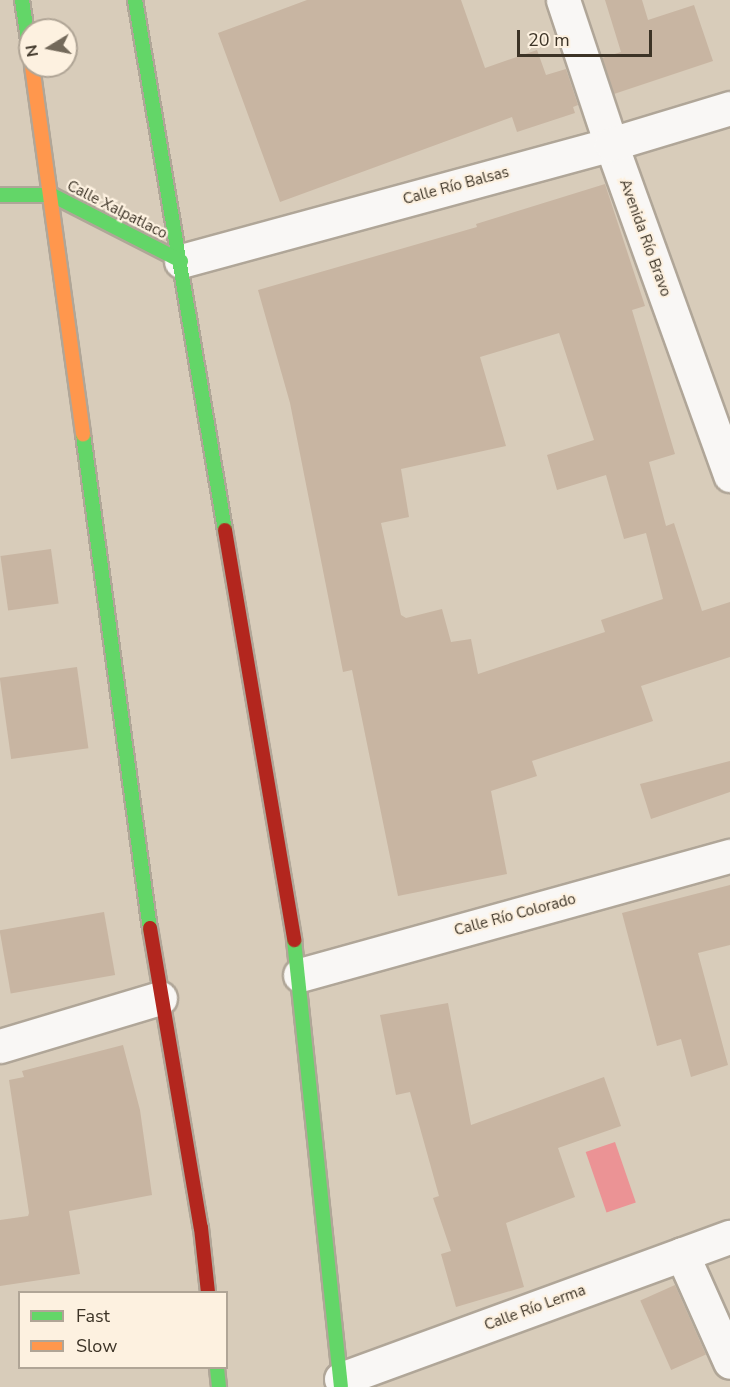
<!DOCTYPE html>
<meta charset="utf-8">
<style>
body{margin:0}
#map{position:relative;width:730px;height:1387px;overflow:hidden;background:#d8ccba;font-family:"Nunito Sans",sans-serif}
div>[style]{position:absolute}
.water>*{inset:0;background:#eb9395;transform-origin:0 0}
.building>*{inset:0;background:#c8b5a2;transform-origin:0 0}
.roads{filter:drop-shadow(2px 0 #b0a698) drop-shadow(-2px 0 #b0a698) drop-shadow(0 2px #b0a698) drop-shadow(0 -2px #b0a698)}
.street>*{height:33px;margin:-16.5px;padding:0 16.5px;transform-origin:16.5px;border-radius:16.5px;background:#f9f7f5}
.fast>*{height:14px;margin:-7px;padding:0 7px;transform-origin:7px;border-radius:7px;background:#63d668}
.slow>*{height:14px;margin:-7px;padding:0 7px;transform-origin:7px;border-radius:7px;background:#ff974d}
.jam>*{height:14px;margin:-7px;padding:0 7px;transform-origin:7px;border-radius:7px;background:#b3261e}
span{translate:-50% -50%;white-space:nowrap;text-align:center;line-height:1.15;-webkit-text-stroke:4.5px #fdf1e0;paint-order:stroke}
.street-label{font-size:15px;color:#3c3326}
.legend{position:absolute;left:18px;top:1291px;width:210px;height:78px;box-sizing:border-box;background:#fdf1e0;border:2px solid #b0a596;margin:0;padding:8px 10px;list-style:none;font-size:18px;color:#3c3326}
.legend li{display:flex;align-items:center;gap:12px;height:30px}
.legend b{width:30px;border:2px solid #b0a596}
.north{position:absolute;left:18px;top:18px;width:60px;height:60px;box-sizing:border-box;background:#fdf1e0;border:2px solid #b0a596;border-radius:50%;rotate:260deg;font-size:16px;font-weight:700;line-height:24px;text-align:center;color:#3c3326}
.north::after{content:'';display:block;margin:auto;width:21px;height:27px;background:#73695a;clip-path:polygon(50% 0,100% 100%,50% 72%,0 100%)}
.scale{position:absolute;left:517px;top:30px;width:135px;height:27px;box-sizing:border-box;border:3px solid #3c3326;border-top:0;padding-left:8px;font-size:18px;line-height:21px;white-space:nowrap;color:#3c3326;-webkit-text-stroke:4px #fdf1e0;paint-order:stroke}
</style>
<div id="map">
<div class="water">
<div style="left:615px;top:1142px;width:64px;height:31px;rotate:71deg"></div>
</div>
<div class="building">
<div style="clip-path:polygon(307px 0,461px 0,485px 68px,537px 50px,546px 75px,566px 69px,578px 105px,573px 107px,575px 113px,517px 132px,512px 117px,280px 202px,218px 33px)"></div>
<div style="clip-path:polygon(605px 0,642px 0,648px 20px,694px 5px,713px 61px,614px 94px,602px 58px,621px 52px)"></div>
<div style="clip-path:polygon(evenodd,605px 184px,645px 306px,632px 310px,675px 454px,649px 462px,666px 526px,674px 523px,702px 611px,730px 602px,730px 657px,641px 686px,653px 721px,532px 761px,537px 776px,491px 791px,507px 874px,398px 896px,352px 670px,343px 672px,290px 403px,258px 290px,477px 227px,476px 224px,605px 184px,559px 333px,594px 440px,547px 455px,557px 490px,606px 475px,624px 539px,646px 533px,663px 599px,601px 620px,605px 632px,478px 674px,471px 639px,451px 642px,442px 609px,406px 618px,401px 615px,381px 523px,409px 517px,401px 469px,506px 446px,480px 357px,559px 333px)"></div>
<div style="left:51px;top:549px;width:55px;height:51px;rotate:82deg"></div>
<div style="left:77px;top:667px;width:82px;height:78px;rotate:82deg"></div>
<div style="clip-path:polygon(730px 761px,730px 792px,651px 819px,640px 784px)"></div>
<div style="clip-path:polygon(730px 885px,730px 945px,698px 953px,728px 1065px,691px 1077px,681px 1039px,657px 1046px,622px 913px)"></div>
<div style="left:104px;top:912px;width:64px;height:106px;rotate:80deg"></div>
<div style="clip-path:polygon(448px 1003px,471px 1125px,604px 1077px,621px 1126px,558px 1148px,575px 1197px,506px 1223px,524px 1287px,456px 1307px,441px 1254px,451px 1251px,433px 1198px,439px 1196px,410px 1092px,396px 1095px,380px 1015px)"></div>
<div style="clip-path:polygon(123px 1045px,140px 1110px,152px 1195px,69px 1211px,80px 1274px,0 1286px,0 1220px,28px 1216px,29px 1213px,9px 1080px,24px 1077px,22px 1071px)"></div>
<div style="left:675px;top:1285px;width:76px;height:38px;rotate:66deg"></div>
</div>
<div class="roads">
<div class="street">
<div style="left:563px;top:0;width:152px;rotate:71.6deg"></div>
<div style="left:611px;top:144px;width:352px;rotate:70.2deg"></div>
<div style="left:181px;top:261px;width:446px;rotate:-15.2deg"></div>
<div style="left:611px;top:144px;width:124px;rotate:-16.8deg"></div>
<div style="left:300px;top:975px;width:446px;rotate:-15.5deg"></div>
<div style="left:0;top:1046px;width:167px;rotate:-16.7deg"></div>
<div style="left:682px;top:1254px;width:118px;rotate:66deg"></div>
<div style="left:341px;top:1379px;width:414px;rotate:-20.1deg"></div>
</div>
<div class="fast">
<div style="left:22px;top:0;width:54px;rotate:81.4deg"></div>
<div style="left:135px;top:0;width:538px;rotate:80.36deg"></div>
<div style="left:0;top:195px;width:52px"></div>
<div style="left:52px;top:195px;width:145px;rotate:27.1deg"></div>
<div style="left:83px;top:434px;width:499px;rotate:82.3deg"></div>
<div style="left:294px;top:940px;width:449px;rotate:84deg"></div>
<div style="left:217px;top:1368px;width:19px;rotate:84deg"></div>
</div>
<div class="slow">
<div style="left:32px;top:66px;width:372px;rotate:82.1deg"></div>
</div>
<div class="jam">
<div style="left:225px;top:530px;width:416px;rotate:80.4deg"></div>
<div style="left:150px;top:928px;width:304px;rotate:80.4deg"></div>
<div style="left:201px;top:1228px;width:64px;rotate:83.8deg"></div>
</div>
</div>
<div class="street-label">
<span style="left:456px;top:186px;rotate:-15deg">Calle Río Balsas</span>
<span style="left:117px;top:210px;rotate:27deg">Calle Xalpatlaco</span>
<span style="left:645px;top:238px;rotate:70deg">Avenida Río Bravo</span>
<span style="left:515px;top:915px;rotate:-15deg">Calle Río Colorado</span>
<span style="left:535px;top:1308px;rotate:-20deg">Calle Río Lerma</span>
</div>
<ul class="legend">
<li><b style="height:8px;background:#63d668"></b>Fast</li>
<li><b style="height:8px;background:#ff974d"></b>Slow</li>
</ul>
<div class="north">N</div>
<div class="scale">20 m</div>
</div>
